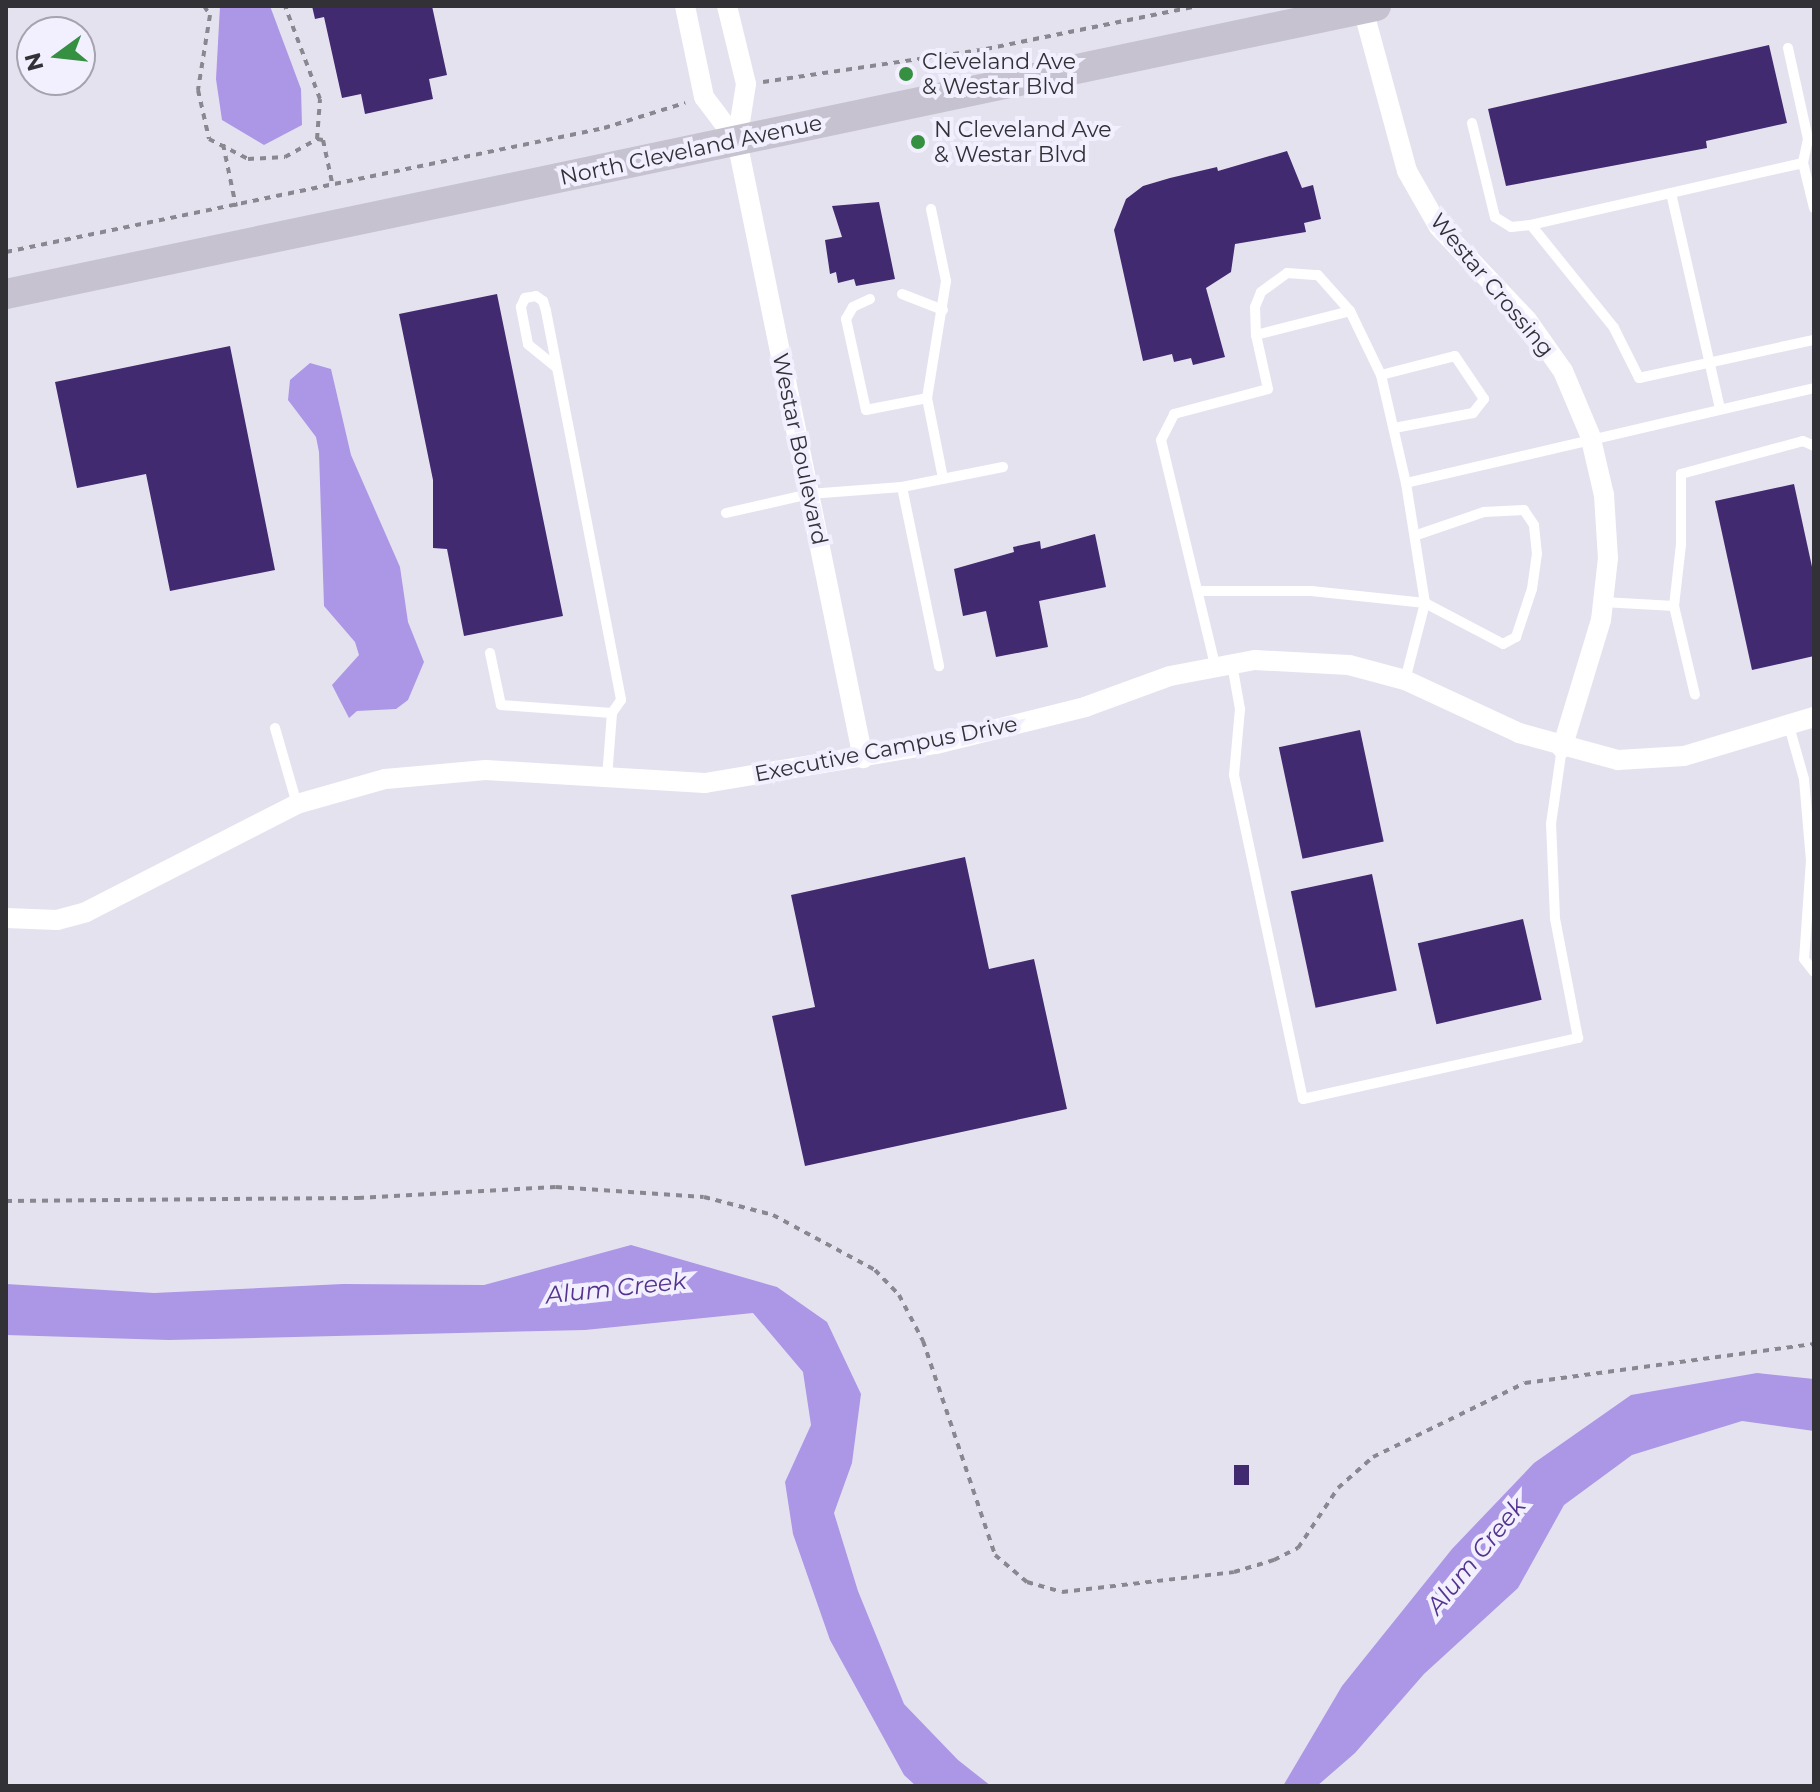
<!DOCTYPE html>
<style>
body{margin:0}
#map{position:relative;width:1820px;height:1792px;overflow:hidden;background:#e5e2f0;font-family:Montserrat,sans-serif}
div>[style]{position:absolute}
.water>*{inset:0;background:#ac96e6}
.building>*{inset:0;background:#422a70;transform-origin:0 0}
.path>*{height:4px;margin-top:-2px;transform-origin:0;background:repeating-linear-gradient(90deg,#898790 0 6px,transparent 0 12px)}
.lane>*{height:10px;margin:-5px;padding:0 5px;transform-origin:5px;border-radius:5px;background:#fff}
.street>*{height:20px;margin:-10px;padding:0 10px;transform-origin:10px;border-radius:10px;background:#fff}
.secondary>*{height:30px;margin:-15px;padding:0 15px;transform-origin:15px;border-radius:15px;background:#c6c2d0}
.dots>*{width:22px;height:22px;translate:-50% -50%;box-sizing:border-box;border:4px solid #f2effe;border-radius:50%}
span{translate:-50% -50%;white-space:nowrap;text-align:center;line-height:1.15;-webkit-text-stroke:8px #f2effe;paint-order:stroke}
.poi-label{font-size:22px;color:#323136}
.left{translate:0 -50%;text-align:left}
.street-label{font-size:22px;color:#323136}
.water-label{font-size:24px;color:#54338f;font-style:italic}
.frame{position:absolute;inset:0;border:8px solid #323136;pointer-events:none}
.north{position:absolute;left:16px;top:16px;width:80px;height:80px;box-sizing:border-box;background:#f2effe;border:2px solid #a5a3ae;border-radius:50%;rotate:255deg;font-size:22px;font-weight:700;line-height:32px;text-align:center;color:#323136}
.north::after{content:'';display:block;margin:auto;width:28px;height:36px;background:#359041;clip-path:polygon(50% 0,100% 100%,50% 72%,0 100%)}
</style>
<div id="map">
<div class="water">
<div style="clip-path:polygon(220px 6px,270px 6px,301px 89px,302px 125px,264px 145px,222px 120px,216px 79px)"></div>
<div style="clip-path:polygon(310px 363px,331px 369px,351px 455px,400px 567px,408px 622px,424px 662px,408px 700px,396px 709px,357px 711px,349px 718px,332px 685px,359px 655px,355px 642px,324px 606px,319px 452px,316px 437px,288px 400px,290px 380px)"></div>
<div style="clip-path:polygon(631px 1245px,777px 1287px,827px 1322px,861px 1394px,852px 1463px,834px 1513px,858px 1591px,904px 1704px,958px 1760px,991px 1786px,916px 1786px,904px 1775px,830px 1640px,793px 1534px,785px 1482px,811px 1425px,803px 1372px,753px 1313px,585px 1330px,169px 1340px,6px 1335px,6px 1284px,154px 1293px,343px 1284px,484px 1285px)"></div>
<div style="clip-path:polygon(1757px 1373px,1814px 1379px,1814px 1431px,1742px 1421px,1632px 1455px,1564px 1505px,1518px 1588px,1424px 1674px,1355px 1753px,1317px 1786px,1283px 1786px,1342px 1686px,1452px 1549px,1534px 1463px,1631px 1395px)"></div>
</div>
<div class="building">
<div style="clip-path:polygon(312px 6px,432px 6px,447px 75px,429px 79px,433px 99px,365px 114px,361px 94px,342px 98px,324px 17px,315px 19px)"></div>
<div style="clip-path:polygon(1769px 45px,1787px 123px,1706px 141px,1707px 148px,1506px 186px,1488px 109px)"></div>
<div style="clip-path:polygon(1287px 151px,1302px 188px,1313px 185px,1321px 219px,1304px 223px,1306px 232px,1235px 244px,1231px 272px,1206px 288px,1225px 357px,1193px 365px,1191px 358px,1174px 362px,1172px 354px,1143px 361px,1114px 230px,1126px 199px,1143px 186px,1170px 178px,1217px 167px,1218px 171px)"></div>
<div style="clip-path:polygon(879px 202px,895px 279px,856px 286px,854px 279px,838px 283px,836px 272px,830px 274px,825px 240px,842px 237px,832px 206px)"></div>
<div style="clip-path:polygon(497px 294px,563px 616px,464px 636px,447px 549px,433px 548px,433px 480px,399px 314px)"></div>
<div style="clip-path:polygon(230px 346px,275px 570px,170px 591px,146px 474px,77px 488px,55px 382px)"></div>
<div style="clip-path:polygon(1794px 484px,1814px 576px,1814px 656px,1752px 670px,1715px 501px)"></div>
<div style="clip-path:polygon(1095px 534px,1106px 587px,1039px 601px,1048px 647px,996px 657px,986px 611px,963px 616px,954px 569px,1014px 552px,1013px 547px,1040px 541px,1041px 549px)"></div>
<div style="left:1360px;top:730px;width:114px;height:83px;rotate:78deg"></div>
<div style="clip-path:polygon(965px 857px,989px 969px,1034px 959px,1067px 1109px,805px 1166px,772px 1016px,815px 1007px,791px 895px)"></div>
<div style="left:1372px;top:874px;width:119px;height:83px;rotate:78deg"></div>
<div style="left:1523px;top:919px;width:83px;height:108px;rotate:77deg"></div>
<div style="left:1234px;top:1465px;width:15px;height:20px"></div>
</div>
<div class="path">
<div style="left:204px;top:6px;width:11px;rotate:56deg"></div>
<div style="left:210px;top:15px;width:76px;rotate:99.1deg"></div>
<div style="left:198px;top:90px;width:50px;rotate:77.3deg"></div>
<div style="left:209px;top:139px;width:44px;rotate:27.1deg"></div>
<div style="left:248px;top:159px;width:37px;rotate:-3deg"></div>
<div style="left:285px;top:157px;width:37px;rotate:-29deg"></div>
<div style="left:317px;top:139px;width:40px;rotate:-85.7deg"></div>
<div style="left:320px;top:99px;width:99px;rotate:-110.6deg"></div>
<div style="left:763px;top:82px;width:225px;rotate:-8.4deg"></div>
<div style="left:986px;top:49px;width:216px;rotate:-11.5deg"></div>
<div style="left:317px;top:139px;width:6px;rotate:9deg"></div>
<div style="left:323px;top:140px;width:48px;rotate:78deg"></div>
<div style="left:223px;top:144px;width:64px;rotate:78.3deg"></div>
<div style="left:6px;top:252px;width:611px;rotate:-11.71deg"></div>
<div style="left:604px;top:128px;width:85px;rotate:-17.2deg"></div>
<div style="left:6px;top:1201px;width:352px;rotate:-0.5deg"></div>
<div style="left:358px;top:1198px;width:198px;rotate:-3.2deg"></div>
<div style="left:556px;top:1187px;width:148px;rotate:3.9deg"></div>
<div style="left:704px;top:1197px;width:71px;rotate:14.6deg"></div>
<div style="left:773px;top:1215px;width:116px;rotate:28.3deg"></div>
<div style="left:875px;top:1270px;width:35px;rotate:46deg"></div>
<div style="left:899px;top:1295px;width:52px;rotate:62.4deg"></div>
<div style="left:923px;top:1341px;width:226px;rotate:71.4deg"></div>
<div style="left:995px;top:1555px;width:42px;rotate:40.2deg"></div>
<div style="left:1027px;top:1582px;width:36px;rotate:16deg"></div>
<div style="left:1062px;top:1592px;width:173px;rotate:-6.6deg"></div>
<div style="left:1234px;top:1572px;width:42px;rotate:-16.7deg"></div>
<div style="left:1274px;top:1560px;width:27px;rotate:-27deg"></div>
<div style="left:1298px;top:1548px;width:72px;rotate:-56.3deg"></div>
<div style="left:1338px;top:1488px;width:47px;rotate:-41.5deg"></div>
<div style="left:1373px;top:1457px;width:169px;rotate:-26deg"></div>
<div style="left:1525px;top:1383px;width:292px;rotate:-7.7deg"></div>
</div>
<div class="lane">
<div style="left:1788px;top:48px;width:93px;rotate:77.6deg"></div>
<div style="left:1808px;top:139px;width:25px;rotate:102deg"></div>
<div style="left:1472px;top:123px;width:97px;rotate:76.3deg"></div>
<div style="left:1495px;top:217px;width:19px;rotate:32deg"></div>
<div style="left:1511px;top:227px;width:20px;rotate:-6deg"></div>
<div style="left:1671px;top:193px;width:221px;rotate:77.2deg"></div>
<div style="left:1814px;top:208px;width:46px;rotate:-103.7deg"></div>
<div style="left:1803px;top:163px;width:279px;rotate:167.2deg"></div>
<div style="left:1531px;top:225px;width:132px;rotate:51.1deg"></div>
<div style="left:1614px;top:328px;width:56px;rotate:63.4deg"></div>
<div style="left:1639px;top:378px;width:179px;rotate:-12.3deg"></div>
<div style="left:931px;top:209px;width:74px;rotate:78.2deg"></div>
<div style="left:946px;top:281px;width:119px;rotate:99.2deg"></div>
<div style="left:927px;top:398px;width:82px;rotate:78.7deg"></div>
<div style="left:902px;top:294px;width:44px;rotate:21.3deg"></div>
<div style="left:870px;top:299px;width:19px;rotate:155deg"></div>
<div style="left:853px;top:307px;width:14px;rotate:120deg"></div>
<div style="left:846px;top:319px;width:93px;rotate:77.6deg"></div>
<div style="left:866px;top:410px;width:62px;rotate:-11.1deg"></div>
<div style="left:1256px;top:335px;width:28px;rotate:-92deg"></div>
<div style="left:1255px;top:307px;width:16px;rotate:-68deg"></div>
<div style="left:1261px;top:292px;width:32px;rotate:-36deg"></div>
<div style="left:1287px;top:273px;width:31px;rotate:4deg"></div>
<div style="left:1318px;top:275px;width:48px;rotate:48.4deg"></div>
<div style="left:556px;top:367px;width:36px;rotate:-141deg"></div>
<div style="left:528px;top:344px;width:38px;rotate:-101deg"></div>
<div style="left:521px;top:307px;width:10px;rotate:-66deg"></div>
<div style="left:525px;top:298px;width:11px;rotate:-10deg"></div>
<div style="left:536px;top:296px;width:9px;rotate:36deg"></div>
<div style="left:543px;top:301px;width:10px;rotate:73deg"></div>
<div style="left:546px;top:311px;width:115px;rotate:79deg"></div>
<div style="left:568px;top:424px;width:281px;rotate:79.1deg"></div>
<div style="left:621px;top:700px;width:16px;rotate:125deg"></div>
<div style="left:612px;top:713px;width:65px;rotate:94.4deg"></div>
<div style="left:1381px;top:375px;width:76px;rotate:-14.4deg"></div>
<div style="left:1455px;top:356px;width:52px;rotate:56deg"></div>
<div style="left:1484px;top:399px;width:18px;rotate:128deg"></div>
<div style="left:1473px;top:413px;width:80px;rotate:169.2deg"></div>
<div style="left:902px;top:487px;width:183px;rotate:78.3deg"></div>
<div style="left:726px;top:513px;width:85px;rotate:-12.9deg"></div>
<div style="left:809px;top:494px;width:93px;rotate:-4.3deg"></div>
<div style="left:902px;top:487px;width:103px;rotate:-11.2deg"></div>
<div style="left:1199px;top:591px;width:112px"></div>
<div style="left:1311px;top:591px;width:115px;rotate:6deg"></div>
<div style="left:1425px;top:603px;width:88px;rotate:27.7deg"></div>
<div style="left:1503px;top:644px;width:15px;rotate:-28deg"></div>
<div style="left:1516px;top:637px;width:51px;rotate:-71.6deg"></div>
<div style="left:1532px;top:589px;width:35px;rotate:-82deg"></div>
<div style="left:1537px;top:554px;width:29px;rotate:-96deg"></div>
<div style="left:1534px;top:525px;width:18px;rotate:-124deg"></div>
<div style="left:1524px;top:510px;width:40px;rotate:177.1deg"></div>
<div style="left:1484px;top:512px;width:71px;rotate:161.1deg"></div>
<div style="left:1603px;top:602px;width:71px;rotate:3.2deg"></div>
<div style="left:1674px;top:606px;width:61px;rotate:-83.5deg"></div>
<div style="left:1681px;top:545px;width:71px;rotate:-90deg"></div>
<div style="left:1681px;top:474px;width:126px;rotate:-15.1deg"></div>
<div style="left:1803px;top:441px;width:12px;rotate:24deg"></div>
<div style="left:1674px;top:606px;width:91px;rotate:76.7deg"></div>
<div style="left:490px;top:653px;width:53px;rotate:78.1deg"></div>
<div style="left:501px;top:705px;width:111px;rotate:4.1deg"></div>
<div style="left:1232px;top:664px;width:46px;rotate:79.9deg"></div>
<div style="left:1240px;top:709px;width:66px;rotate:95.2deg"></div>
<div style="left:1234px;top:775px;width:331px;rotate:78deg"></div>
<div style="left:1303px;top:1099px;width:282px;rotate:-12.5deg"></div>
<div style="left:1578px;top:1038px;width:122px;rotate:-100.9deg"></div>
<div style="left:1555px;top:918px;width:94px;rotate:-92.4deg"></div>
<div style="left:1551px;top:824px;width:77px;rotate:-81.8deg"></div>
<div style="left:1215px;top:665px;width:231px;rotate:-103.5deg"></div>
<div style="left:1161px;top:440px;width:29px;rotate:-63deg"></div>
<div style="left:1174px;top:414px;width:97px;rotate:-14.9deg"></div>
<div style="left:1268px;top:389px;width:55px;rotate:-102.5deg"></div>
<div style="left:1256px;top:335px;width:97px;rotate:-14.3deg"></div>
<div style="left:1350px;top:311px;width:71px;rotate:64.2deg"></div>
<div style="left:1381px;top:375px;width:111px;rotate:77deg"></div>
<div style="left:1406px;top:483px;width:419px;rotate:-13.1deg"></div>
<div style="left:1405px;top:680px;width:80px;rotate:-75.4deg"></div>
<div style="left:1425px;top:603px;width:121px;rotate:-99deg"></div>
<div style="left:1789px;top:726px;width:55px;rotate:74.2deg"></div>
<div style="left:1804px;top:779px;width:81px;rotate:85.1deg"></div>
<div style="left:1811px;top:860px;width:99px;rotate:94deg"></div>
<div style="left:1804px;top:959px;width:16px;rotate:52deg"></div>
<div style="left:275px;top:728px;width:79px;rotate:73.9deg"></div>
</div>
<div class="street">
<div style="left:685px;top:6px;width:93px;rotate:78.2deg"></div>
<div style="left:704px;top:97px;width:55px;rotate:53.1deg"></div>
<div style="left:727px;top:6px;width:80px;rotate:76.3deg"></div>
<div style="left:746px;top:84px;width:58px;rotate:99deg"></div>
<div style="left:737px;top:141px;width:630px;rotate:78.46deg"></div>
<div style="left:1363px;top:9px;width:168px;rotate:74.8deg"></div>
<div style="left:1407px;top:171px;width:64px;rotate:60.3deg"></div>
<div style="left:1439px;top:227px;width:128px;rotate:46.6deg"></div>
<div style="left:1527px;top:320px;width:62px;rotate:54.8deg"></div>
<div style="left:1563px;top:371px;width:69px;rotate:67.1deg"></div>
<div style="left:1590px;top:435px;width:62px;rotate:76.9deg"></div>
<div style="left:1604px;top:495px;width:63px;rotate:86.4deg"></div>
<div style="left:1608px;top:558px;width:62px;rotate:96.4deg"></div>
<div style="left:1601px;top:620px;width:134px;rotate:106.9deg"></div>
<div style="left:6px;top:918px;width:51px;rotate:2.2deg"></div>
<div style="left:57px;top:920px;width:30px;rotate:-15deg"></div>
<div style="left:86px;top:912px;width:237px;rotate:-27.1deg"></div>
<div style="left:297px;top:804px;width:91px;rotate:-15.9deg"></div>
<div style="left:385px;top:779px;width:101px;rotate:-5.1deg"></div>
<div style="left:486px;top:770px;width:219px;rotate:3.4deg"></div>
<div style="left:705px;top:783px;width:234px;rotate:-9.6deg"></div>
<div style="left:936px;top:744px;width:154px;rotate:-13.9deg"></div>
<div style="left:1085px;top:707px;width:90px;rotate:-20deg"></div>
<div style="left:1170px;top:676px;width:86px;rotate:-10.7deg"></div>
<div style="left:1255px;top:660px;width:94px;rotate:3deg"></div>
<div style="left:1349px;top:665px;width:58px;rotate:15deg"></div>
<div style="left:1405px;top:680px;width:126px;rotate:24.9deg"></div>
<div style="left:1519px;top:733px;width:103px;rotate:15.3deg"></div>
<div style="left:1618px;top:760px;width:66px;rotate:-3.5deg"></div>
<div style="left:1684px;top:756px;width:136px;rotate:-16.7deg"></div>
</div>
<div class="secondary">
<div style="left:6px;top:294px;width:1400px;rotate:-11.87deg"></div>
</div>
<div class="dots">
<div style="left:906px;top:74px;background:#359041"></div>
<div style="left:918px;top:142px;background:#359041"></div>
</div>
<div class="poi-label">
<span class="left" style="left:922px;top:74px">Cleveland Ave<br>&amp; Westar Blvd</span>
<span class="left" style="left:934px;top:142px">N Cleveland Ave<br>&amp; Westar Blvd</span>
</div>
<div class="street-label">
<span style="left:691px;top:150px;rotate:-12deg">North Cleveland Avenue</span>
<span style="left:1492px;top:285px;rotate:50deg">Westar Crossing</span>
<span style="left:800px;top:449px;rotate:78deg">Westar Boulevard</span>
<span style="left:886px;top:749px;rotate:-11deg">Executive Campus Drive</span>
</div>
<div class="water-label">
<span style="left:616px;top:1288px;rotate:-6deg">Alum Creek</span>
<span style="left:1476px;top:1556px;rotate:-51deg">Alum Creek</span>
</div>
<div class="frame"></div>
<div class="north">N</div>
</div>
